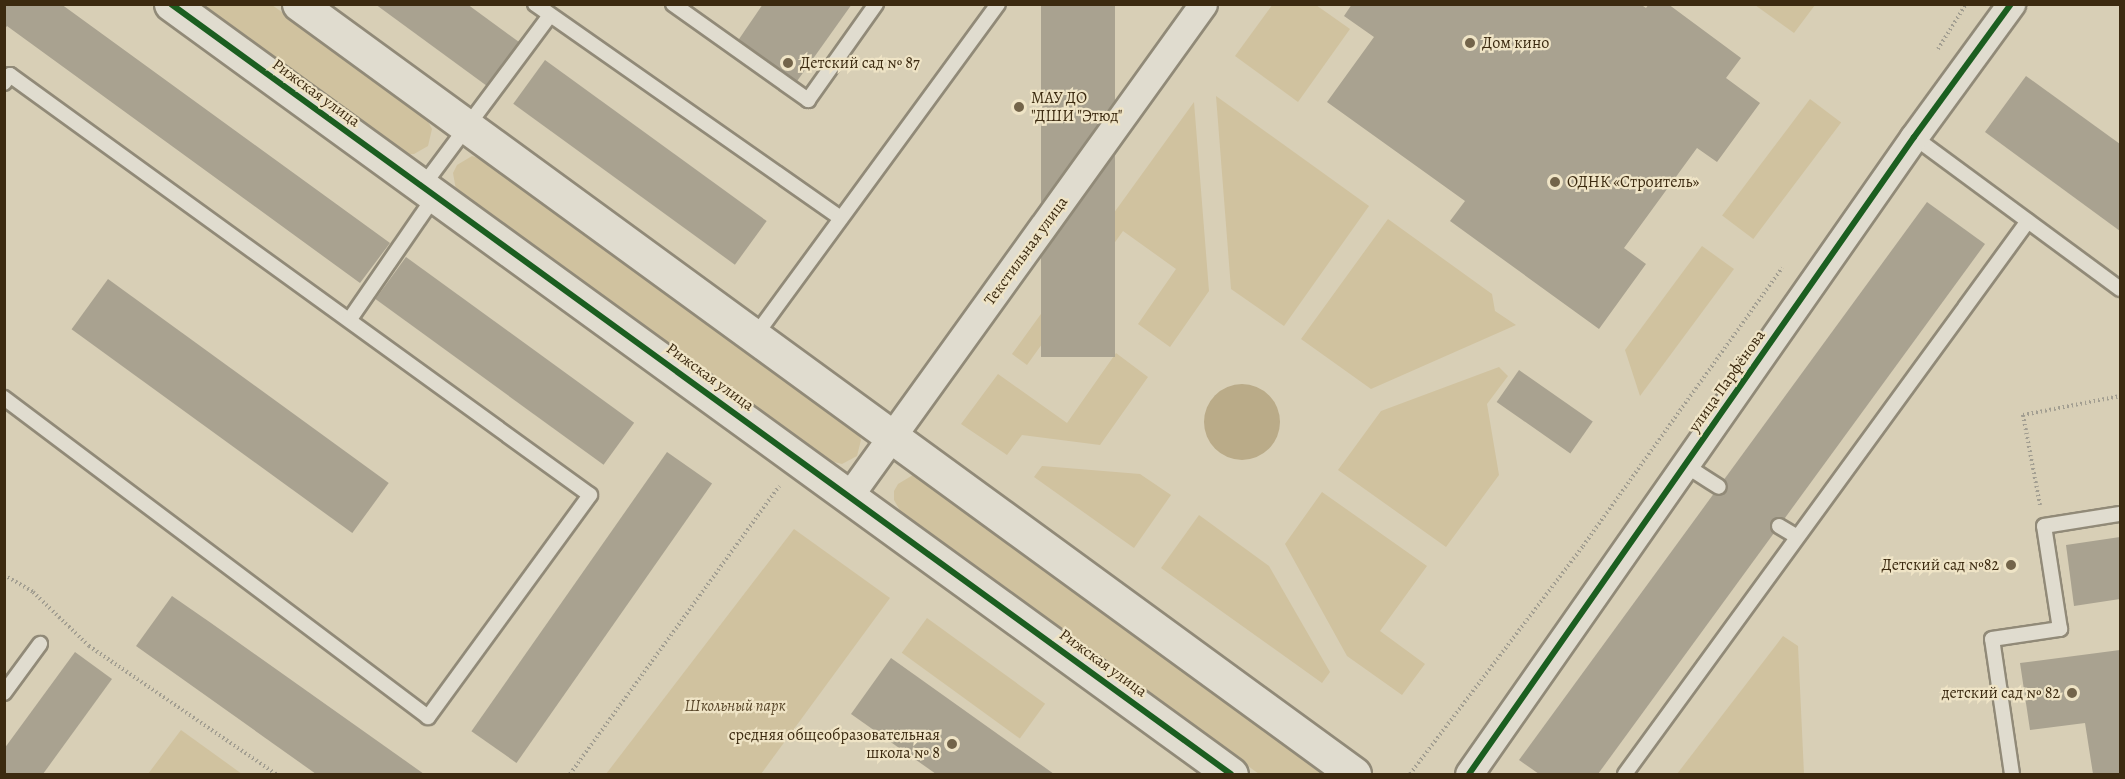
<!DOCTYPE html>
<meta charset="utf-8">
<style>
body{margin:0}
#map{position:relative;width:2125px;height:779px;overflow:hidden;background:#d8cfb6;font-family:Alegreya,serif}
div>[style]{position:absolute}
.green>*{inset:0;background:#d0c29f;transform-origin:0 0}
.water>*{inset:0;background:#baab88}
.round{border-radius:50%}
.building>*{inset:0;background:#a9a290;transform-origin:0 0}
.path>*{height:4px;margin-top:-2px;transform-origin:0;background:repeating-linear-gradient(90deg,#a29e91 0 1.5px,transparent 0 4.5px)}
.roads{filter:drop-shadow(2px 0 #918a78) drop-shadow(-2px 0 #918a78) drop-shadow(0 2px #918a78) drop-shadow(0 -2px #918a78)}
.service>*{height:14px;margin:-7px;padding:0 7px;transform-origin:7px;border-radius:7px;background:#e0dccf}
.minor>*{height:27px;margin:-13.5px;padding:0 13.5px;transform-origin:13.5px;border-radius:13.5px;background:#e0dccf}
.tertiary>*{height:33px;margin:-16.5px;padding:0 16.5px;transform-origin:16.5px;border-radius:16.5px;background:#e0dccf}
.cycleway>*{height:6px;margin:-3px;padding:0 3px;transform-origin:3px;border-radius:3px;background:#1b5e20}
.dots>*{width:16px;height:16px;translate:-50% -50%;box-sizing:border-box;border:3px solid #efe4c6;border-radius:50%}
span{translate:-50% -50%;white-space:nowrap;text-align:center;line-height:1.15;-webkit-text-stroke:4.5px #efe4c6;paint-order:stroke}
.poi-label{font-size:16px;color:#3c2a10}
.left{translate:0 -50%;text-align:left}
.right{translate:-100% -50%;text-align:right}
.street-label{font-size:16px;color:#3c2a10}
.park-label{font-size:16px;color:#584629;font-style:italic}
.frame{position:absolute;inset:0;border:6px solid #3c2a10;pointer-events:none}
</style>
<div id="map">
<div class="green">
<div style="clip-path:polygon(1273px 4px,1316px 5px,1350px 29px,1298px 102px,1235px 56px)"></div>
<div style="clip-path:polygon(196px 5px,272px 5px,424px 114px,432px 129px,428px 146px,414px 154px,405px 154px)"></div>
<div style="clip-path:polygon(1755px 5px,1815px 5px,1794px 33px)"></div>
<div style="clip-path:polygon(1216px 96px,1369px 206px,1284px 326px,1231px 289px)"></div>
<div style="left:1810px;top:99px;width:39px;height:146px;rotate:37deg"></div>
<div style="clip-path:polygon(1194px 102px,1209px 291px,1170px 347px,1138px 324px,1176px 269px,1123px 231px,1027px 365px,1012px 354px)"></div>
<div style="clip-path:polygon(472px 156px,488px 161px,858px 431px,861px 440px,857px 456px,842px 464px,826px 460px,462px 196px,456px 190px,453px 173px,457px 165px)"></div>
<div style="clip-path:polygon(1388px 219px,1492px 294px,1495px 311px,1516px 325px,1371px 389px,1301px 339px)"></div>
<div style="clip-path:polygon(1702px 246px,1734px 269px,1640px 396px,1625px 350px)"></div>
<div style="clip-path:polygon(1116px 353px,1148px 377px,1100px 445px,1022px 435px,1007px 455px,961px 424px,998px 374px,1067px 423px)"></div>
<div style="clip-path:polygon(1499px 367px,1508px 376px,1487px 404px,1499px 475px,1446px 547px,1338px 470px,1381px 411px)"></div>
<div style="clip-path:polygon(1042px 466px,1140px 474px,1171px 495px,1134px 548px,1034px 477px)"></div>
<div style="clip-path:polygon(913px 475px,921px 476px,1335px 774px,1259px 774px,902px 514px,894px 500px,894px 491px,898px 484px)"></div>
<div style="clip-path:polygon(1322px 492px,1427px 566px,1380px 631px,1425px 664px,1402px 695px,1347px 656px,1285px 544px)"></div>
<div style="clip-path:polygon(1199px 515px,1269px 566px,1330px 672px,1322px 683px,1161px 568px)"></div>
<div style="clip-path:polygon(794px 529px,890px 598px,761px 774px,606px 774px)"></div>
<div style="left:927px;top:618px;width:146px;height:43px;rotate:36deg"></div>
<div style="clip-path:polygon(1783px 636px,1798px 646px,1804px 774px,1677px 774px)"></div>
<div style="clip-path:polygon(181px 730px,242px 774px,148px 774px)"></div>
</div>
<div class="water">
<div class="round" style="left:1204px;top:384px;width:76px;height:76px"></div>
</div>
<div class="building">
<div style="clip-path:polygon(4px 4px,61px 4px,390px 243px,360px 283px,7px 26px,4px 30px)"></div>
<div style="clip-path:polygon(375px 4px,467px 4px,519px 42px,487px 86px)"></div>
<div style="clip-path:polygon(763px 4px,852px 4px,795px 84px,737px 42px)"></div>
<div style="left:1041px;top:4px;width:74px;height:353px"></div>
<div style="clip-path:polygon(1352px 4px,1640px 4px,1646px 8px,1649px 4px,1668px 4px,1741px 58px,1726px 78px,1760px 103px,1717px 162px,1697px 148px,1624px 248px,1646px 264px,1599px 329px,1450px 221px,1465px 201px,1327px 102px,1374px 37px,1344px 16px)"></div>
<div style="left:545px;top:60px;width:274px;height:54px;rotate:36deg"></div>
<div style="clip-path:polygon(2026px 76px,2120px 144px,2120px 231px,1985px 132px)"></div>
<div style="clip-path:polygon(1927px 202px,1985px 244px,1598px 774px,1539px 774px,1519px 760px)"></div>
<div style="left:406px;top:257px;width:282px;height:52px;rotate:36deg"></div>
<div style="left:108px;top:279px;width:347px;height:62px;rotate:36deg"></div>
<div style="left:1519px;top:370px;width:90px;height:39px;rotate:35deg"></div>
<div style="left:667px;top:452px;width:55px;height:341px;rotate:35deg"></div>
<div style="clip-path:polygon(2120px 537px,2120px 599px,2074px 606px,2066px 545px)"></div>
<div style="clip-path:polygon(172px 596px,211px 623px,424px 774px,316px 774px,136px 646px)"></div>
<div style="clip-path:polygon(2120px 650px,2120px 774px,2093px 774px,2085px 723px,2030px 730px,2020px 663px)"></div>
<div style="clip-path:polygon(75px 652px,112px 679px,43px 774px,4px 774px,4px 749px)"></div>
<div style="clip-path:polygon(891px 658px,1054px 774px,936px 774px,851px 714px)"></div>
</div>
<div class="path">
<div style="left:1938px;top:49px;width:53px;rotate:-58.1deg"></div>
<div style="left:2040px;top:505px;width:92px;rotate:-100.7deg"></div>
<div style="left:2023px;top:415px;width:99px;rotate:-11.1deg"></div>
<div style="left:4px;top:575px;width:34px;rotate:30deg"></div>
<div style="left:33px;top:592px;width:78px;rotate:44deg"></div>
<div style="left:89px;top:646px;width:227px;rotate:34.4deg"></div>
<div style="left:570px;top:774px;width:356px;rotate:-54deg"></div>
<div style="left:1410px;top:774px;width:286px;rotate:-52.8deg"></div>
<div style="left:1583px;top:546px;width:342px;rotate:-54.4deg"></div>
</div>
<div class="roads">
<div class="service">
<div style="left:535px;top:4px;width:373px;rotate:35deg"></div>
<div style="left:673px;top:4px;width:166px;rotate:35.4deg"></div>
<div style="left:808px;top:100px;width:118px;rotate:-54.7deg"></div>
<div style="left:4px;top:83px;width:10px;rotate:-53deg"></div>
<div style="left:10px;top:75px;width:716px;rotate:35.91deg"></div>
<div style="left:590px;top:495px;width:275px;rotate:126.1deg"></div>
<div style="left:428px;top:717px;width:531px;rotate:-143.04deg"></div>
<div style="left:1914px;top:137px;width:256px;rotate:36.4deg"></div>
<div style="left:422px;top:187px;width:214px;rotate:-53.3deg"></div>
<div style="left:350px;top:319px;width:150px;rotate:-55.4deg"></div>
<div style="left:755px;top:336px;width:411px;rotate:-53.8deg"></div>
<div style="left:1685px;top:465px;width:40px;rotate:32.9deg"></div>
<div style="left:1779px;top:526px;width:21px;rotate:31deg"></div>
<div style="left:4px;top:693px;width:61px;rotate:-53.7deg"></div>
<div style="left:1625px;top:774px;width:684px;rotate:-53.92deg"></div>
<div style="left:2012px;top:774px;width:136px;rotate:-98.4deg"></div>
<div style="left:1992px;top:639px;width:69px;rotate:-8.4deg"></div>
<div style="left:2060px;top:629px;width:104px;rotate:-98.8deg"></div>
<div style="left:2044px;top:526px;width:77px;rotate:-9deg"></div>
</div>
<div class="minor">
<div style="left:849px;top:496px;width:606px;rotate:-54.26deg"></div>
<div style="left:1469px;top:774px;width:777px;rotate:-55.06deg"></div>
<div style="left:1914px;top:137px;width:165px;rotate:-53.9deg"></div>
</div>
<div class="tertiary">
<div style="left:171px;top:4px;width:1310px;rotate:36deg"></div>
<div style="left:299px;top:4px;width:1306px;rotate:36.12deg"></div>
</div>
</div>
<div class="cycleway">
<div style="left:171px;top:4px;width:1310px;rotate:36deg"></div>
<div style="left:1469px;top:774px;width:777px;rotate:-55.06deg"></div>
<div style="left:1914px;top:137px;width:165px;rotate:-53.9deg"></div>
</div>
<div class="dots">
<div style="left:1470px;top:43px;background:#73644a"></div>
<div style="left:788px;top:63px;background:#73644a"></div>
<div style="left:1019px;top:107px;background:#73644a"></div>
<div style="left:1555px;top:182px;background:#73644a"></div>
<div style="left:2011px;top:565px;background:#73644a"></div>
<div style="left:2072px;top:693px;background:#73644a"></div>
<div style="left:952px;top:744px;background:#73644a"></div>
</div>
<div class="poi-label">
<span class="left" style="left:1482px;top:43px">Дом кино</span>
<span class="left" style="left:800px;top:63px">Детский сад № 87</span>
<span class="left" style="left:1031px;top:107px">МАУ ДО<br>"ДШИ "Этюд"</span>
<span class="left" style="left:1567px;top:182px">ОДНК «Строитель»</span>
<span class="right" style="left:1999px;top:565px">Детский сад №82</span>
<span class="right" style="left:2060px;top:693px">детский сад № 82</span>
<span class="right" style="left:940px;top:744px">средняя общеобразовательная<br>школа № 8</span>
</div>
<div class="street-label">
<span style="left:316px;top:93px;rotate:36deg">Рижская улица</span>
<span style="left:1026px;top:251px;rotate:-54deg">Текстильная улица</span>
<span style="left:710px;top:377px;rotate:36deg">Рижская улица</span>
<span style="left:1727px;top:381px;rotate:-55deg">улица Парфёнова</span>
<span style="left:1103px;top:663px;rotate:36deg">Рижская улица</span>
</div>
<div class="park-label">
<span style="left:735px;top:706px">Школьный парк</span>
</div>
<div class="frame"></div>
</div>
